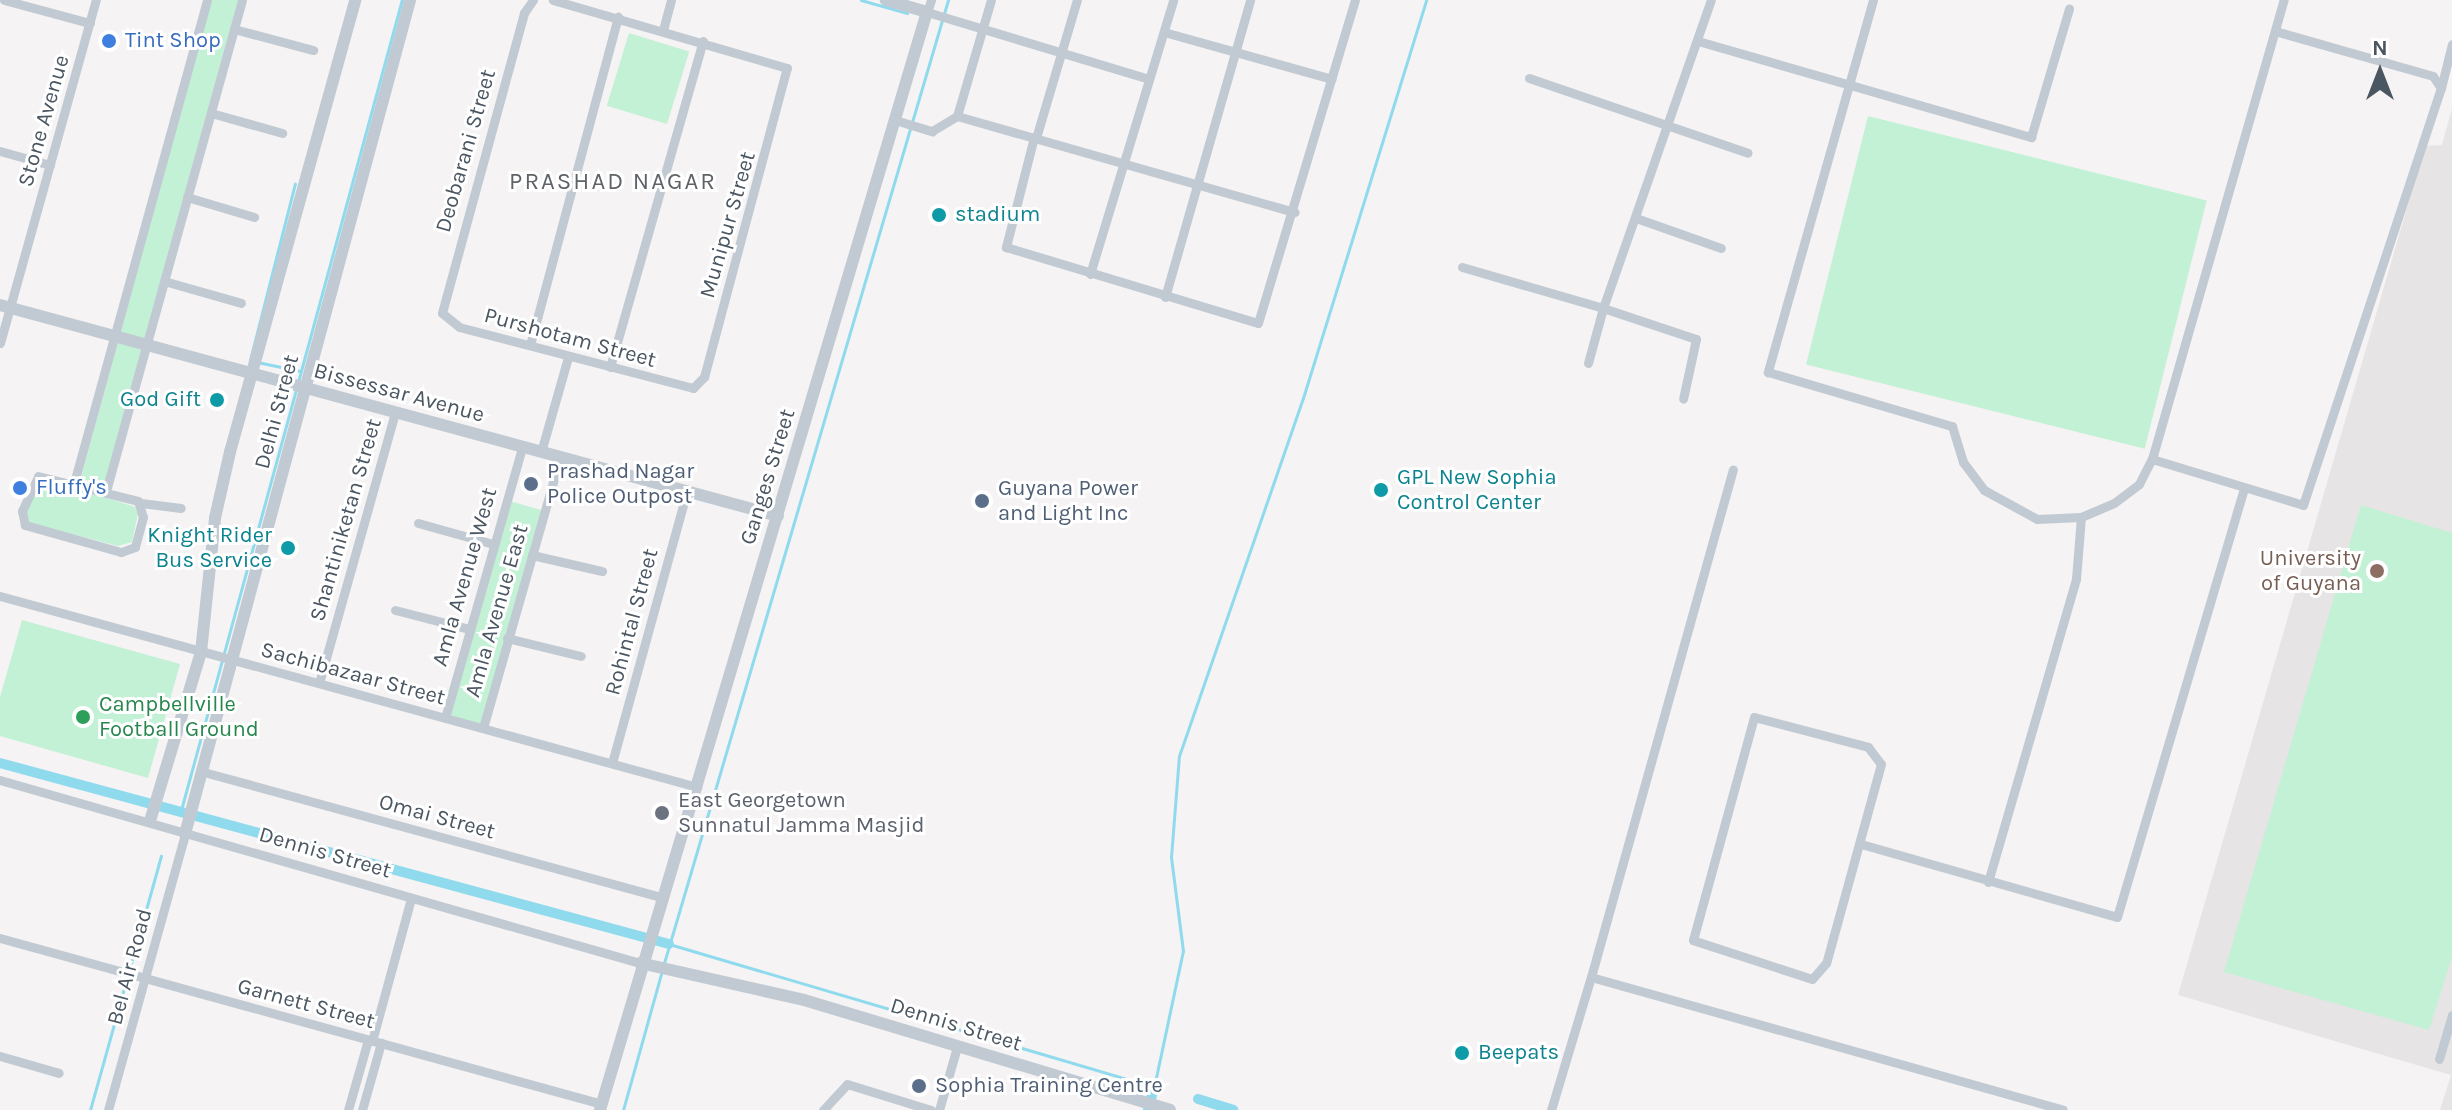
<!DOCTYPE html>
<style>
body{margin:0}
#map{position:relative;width:2452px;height:1110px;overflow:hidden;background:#f5f3f3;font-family:Karla,sans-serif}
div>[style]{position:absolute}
.education>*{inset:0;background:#e6e4e5}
.green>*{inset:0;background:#c3f1d5;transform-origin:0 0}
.stream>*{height:3px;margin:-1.5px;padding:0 1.5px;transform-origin:1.5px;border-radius:1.5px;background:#90daee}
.canal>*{height:10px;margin:-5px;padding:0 5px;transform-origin:5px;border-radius:5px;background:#90daee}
.minor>*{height:9px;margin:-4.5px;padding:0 4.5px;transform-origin:4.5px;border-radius:4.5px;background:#c1cad2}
.tertiary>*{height:12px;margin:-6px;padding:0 6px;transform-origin:6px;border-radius:6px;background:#c1cad2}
.dots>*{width:22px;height:22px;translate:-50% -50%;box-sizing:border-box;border:4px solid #fff;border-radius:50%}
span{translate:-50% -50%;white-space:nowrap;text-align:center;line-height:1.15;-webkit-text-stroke:6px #fff;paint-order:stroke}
.shop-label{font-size:22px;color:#366cbe}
.left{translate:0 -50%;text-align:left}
.street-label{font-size:22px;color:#4a5661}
.culture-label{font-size:22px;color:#0d838f}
.right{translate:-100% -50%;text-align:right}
.service-label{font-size:22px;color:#4e5e75}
.education-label{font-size:22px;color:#785e54}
.leisure-label{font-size:22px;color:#27864d}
.worship-label{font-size:22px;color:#5b616d}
.neighbourhood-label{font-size:24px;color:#5f6368;letter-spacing:2px}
.north{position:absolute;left:2340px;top:32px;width:80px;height:80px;-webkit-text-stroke:6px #fff;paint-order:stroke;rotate:0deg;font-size:22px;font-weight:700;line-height:32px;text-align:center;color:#4a5661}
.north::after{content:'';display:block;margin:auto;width:28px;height:36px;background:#4a5661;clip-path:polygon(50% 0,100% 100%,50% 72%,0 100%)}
</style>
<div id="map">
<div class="education">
<div style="clip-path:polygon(2452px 108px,2452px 1110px,2440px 1110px,2451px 1075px,2178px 995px,2425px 146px,2442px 145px)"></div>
</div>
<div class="green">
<div style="clip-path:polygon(211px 0,238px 0,101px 496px,135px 507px,138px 514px,132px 542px,118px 546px,30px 523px,27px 512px,39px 481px,78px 489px)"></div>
<div style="left:629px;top:33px;width:63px;height:76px;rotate:17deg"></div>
<div style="left:1868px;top:116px;width:349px;height:256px;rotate:14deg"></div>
<div style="left:506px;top:500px;width:40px;height:226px;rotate:16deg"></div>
<div style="clip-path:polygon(2361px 505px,2452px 533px,2452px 957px,2429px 1030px,2224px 972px)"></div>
<div style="clip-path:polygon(22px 620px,180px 664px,148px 778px,0 736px,0 697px)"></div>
</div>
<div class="stream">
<div style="left:861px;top:0;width:48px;rotate:15.8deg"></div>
<div style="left:250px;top:360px;width:182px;rotate:-75.7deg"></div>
<div style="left:257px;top:362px;width:44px;rotate:11.8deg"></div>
<div style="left:298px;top:382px;width:396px;rotate:-74.8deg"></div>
<div style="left:181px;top:810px;width:436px;rotate:-74.7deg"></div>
<div style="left:669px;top:944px;width:506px;rotate:16.43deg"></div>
<div style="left:1154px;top:1087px;width:139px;rotate:-78deg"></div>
<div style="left:1183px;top:951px;width:95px;rotate:-97.3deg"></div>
<div style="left:1171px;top:857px;width:101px;rotate:-85.5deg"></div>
<div style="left:1179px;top:756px;width:379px;rotate:-70.9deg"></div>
<div style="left:1303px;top:398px;width:417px;rotate:-72.8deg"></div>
<div style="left:664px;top:963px;width:1004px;rotate:-73.57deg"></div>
<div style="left:90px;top:1110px;width:264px;rotate:-74.4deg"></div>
<div style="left:623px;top:1110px;width:145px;rotate:-74.4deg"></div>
</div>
<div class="canal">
<div style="left:0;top:763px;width:693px;rotate:15.14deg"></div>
<div style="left:1198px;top:1099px;width:37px;rotate:17deg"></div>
<div style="left:1148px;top:1110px;width:24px;rotate:-75deg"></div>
</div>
<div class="minor">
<div style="left:4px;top:0;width:89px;rotate:15deg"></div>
<div style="left:533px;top:0;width:16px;rotate:125deg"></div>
<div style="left:524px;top:13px;width:311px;rotate:105.3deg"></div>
<div style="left:442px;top:313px;width:22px;rotate:39deg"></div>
<div style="left:459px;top:327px;width:242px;rotate:14.6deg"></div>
<div style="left:693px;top:388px;width:16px;rotate:-45deg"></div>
<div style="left:704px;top:377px;width:320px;rotate:-75deg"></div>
<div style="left:787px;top:68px;width:244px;rotate:-163.8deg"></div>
<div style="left:931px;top:0;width:13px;rotate:108deg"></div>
<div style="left:927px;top:12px;width:232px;rotate:16.8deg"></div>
<div style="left:1873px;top:0;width:387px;rotate:105.8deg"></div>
<div style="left:1768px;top:372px;width:192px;rotate:16.4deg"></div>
<div style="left:1952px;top:426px;width:38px;rotate:73deg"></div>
<div style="left:1963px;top:462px;width:35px;rotate:53deg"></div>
<div style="left:1984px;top:490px;width:60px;rotate:28.7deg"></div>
<div style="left:2037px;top:519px;width:44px;rotate:-2.6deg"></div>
<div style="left:2081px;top:517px;width:36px;rotate:-23deg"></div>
<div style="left:2114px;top:503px;width:31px;rotate:-37deg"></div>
<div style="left:2139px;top:484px;width:28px;rotate:-63deg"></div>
<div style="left:2152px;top:459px;width:478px;rotate:-74deg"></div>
<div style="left:234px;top:29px;width:82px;rotate:14.9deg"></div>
<div style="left:663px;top:30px;width:31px;rotate:-75deg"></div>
<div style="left:1164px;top:32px;width:174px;rotate:15.6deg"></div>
<div style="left:1698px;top:41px;width:347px;rotate:16.1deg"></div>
<div style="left:2031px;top:137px;width:134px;rotate:-73.5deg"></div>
<div style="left:1529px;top:78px;width:231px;rotate:18.9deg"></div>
<div style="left:2441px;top:88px;width:45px;rotate:-76deg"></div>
<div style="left:211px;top:113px;width:74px;rotate:15.7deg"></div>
<div style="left:957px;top:116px;width:351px;rotate:15.9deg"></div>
<div style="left:895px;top:120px;width:39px;rotate:17deg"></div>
<div style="left:932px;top:131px;width:29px;rotate:-31deg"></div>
<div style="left:957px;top:116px;width:121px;rotate:-73.7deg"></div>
<div style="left:1034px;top:137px;width:114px;rotate:104.3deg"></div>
<div style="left:1006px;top:247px;width:263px;rotate:16.8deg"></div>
<div style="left:1258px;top:323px;width:337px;rotate:-73.3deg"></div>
<div style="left:1036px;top:138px;width:144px;rotate:-73.5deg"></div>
<div style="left:0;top:151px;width:52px;rotate:15.6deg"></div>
<div style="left:187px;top:197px;width:70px;rotate:16.6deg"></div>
<div style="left:1636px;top:218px;width:90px;rotate:19.4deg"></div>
<div style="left:1462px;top:267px;width:147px;rotate:16.2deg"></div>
<div style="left:1603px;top:308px;width:326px;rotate:-70.7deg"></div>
<div style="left:1090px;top:274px;width:286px;rotate:-73.1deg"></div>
<div style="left:164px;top:281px;width:80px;rotate:15.9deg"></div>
<div style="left:1165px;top:297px;width:309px;rotate:-74deg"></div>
<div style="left:0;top:343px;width:356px;rotate:-74.4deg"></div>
<div style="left:530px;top:345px;width:340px;rotate:-75deg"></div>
<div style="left:1588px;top:363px;width:57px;rotate:-74.7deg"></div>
<div style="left:1603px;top:308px;width:98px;rotate:18.4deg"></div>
<div style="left:1696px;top:339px;width:61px;rotate:102.2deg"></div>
<div style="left:610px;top:367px;width:339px;rotate:-74.1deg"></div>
<div style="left:541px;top:452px;width:99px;rotate:-74.1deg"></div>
<div style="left:2152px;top:459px;width:158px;rotate:16.9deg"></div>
<div style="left:2303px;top:505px;width:439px;rotate:-71.7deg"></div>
<div style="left:2441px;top:88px;width:14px;rotate:-124deg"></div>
<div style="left:2433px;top:76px;width:164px;rotate:-164.1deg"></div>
<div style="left:38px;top:476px;width:103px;rotate:14deg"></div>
<div style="left:138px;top:501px;width:17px;rotate:73deg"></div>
<div style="left:143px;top:517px;width:31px;rotate:105deg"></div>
<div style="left:135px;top:547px;width:15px;rotate:160deg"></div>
<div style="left:121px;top:552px;width:100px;rotate:-164.3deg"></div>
<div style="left:25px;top:525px;width:14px;rotate:-102deg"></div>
<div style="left:22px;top:511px;width:38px;rotate:-65deg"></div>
<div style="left:74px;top:483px;width:501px;rotate:-74.6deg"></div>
<div style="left:106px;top:491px;width:509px;rotate:-74.52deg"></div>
<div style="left:141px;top:503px;width:40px;rotate:7.1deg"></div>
<div style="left:418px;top:523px;width:78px;rotate:15.6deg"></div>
<div style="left:532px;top:555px;width:72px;rotate:12.9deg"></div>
<div style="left:0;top:596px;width:723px;rotate:15.32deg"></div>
<div style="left:395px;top:610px;width:76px;rotate:14.4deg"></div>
<div style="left:507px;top:638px;width:76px;rotate:13.7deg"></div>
<div style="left:319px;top:683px;width:281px;rotate:-74.3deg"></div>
<div style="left:1754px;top:717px;width:118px;rotate:14.7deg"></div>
<div style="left:1868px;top:747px;width:21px;rotate:53deg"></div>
<div style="left:1881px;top:764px;width:206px;rotate:105.4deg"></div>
<div style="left:1826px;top:963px;width:21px;rotate:131deg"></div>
<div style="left:1812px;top:979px;width:125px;rotate:-161.9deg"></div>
<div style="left:1693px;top:940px;width:231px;rotate:-74.7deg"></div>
<div style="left:445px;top:718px;width:282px;rotate:-74.1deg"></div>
<div style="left:483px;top:728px;width:282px;rotate:-74.1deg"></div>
<div style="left:612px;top:763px;width:282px;rotate:-74.6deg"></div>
<div style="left:200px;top:771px;width:481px;rotate:15.3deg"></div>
<div style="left:0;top:780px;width:666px;rotate:15.96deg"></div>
<div style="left:1861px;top:844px;width:266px;rotate:15.9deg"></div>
<div style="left:2117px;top:917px;width:448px;rotate:-73.5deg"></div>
<div style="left:1988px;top:882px;width:316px;rotate:-73.8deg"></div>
<div style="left:2076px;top:579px;width:62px;rotate:-85.4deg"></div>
<div style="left:0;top:938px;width:624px;rotate:15.42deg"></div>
<div style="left:1591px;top:977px;width:527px;rotate:-74.38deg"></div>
<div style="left:372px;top:1041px;width:148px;rotate:-74.7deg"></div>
<div style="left:0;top:1056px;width:61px;rotate:16.1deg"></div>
<div style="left:2439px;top:1059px;width:46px;rotate:-73.5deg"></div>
<div style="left:108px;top:1110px;width:287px;rotate:-74.4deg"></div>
<div style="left:348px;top:1110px;width:73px;rotate:-74.1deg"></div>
<div style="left:362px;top:1110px;width:70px;rotate:-74.2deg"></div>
<div style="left:823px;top:1110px;width:35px;rotate:-47deg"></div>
<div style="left:847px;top:1084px;width:88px;rotate:17.2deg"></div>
<div style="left:939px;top:1110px;width:66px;rotate:-74.1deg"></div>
<div style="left:1551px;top:1110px;width:139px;rotate:-73.3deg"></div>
<div style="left:1591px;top:977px;width:490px;rotate:15.7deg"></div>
</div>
<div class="tertiary">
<div style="left:0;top:305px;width:806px;rotate:15.17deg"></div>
<div style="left:150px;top:821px;width:177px;rotate:-73.2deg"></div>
<div style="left:201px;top:652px;width:135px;rotate:-84deg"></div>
<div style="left:215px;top:518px;width:68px;rotate:-77.2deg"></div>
<div style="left:230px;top:452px;width:469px;rotate:-74.5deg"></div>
<div style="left:185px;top:834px;width:864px;rotate:-74.9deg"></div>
<div style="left:640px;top:963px;width:168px;rotate:12.7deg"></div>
<div style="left:804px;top:1000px;width:382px;rotate:16.7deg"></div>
<div style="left:600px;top:1110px;width:1146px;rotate:-73.42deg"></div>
<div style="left:927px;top:12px;width:43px;rotate:-163.7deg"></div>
</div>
<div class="dots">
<div style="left:109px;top:41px;background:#3f7fe0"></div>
<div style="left:939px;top:215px;background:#0f9aa8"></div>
<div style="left:217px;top:400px;background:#0f9aa8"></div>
<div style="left:531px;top:484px;background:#5c6f8a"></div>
<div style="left:20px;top:488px;background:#3f7fe0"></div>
<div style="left:1381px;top:490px;background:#0f9aa8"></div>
<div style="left:982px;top:501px;background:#5c6f8a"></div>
<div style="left:288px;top:548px;background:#0f9aa8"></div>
<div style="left:2377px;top:571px;background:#8d6e63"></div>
<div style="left:83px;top:717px;background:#2e9e5b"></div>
<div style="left:662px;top:813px;background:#6b7280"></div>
<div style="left:1462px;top:1053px;background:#0f9aa8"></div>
<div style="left:919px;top:1086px;background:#5c6f8a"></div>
</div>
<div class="shop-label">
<span class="left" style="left:125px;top:41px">Tint Shop</span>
<span class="left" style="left:36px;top:488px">Fluffy's</span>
</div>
<div class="street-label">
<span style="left:44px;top:121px;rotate:-74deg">Stone Avenue</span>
<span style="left:466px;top:151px;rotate:-74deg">Deobarani Street</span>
<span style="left:728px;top:225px;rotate:-74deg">Munipur Street</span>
<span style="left:570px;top:338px;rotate:15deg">Purshotam Street</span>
<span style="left:399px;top:393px;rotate:15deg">Bissessar Avenue</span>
<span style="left:277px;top:412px;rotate:-75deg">Delhi Street</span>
<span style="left:768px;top:477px;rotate:-73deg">Ganges Street</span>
<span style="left:346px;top:520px;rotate:-74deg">Shantiniketan Street</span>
<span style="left:465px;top:577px;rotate:-74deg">Amla Avenue West</span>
<span style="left:497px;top:611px;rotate:-74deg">Amla Avenue East</span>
<span style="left:632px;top:622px;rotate:-75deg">Rohintal Street</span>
<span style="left:353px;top:674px;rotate:15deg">Sachibazaar Street</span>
<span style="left:437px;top:817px;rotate:15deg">Omai Street</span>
<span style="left:325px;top:853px;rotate:16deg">Dennis Street</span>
<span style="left:130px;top:967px;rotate:-75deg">Bel Air Road</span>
<span style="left:306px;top:1004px;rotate:15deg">Garnett Street</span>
<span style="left:956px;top:1025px;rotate:17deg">Dennis Street</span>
</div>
<div class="culture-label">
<span class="left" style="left:955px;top:215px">stadium</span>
<span class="right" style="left:201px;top:400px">God Gift</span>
<span class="left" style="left:1397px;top:490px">GPL New Sophia<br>Control Center</span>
<span class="right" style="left:272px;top:548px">Knight Rider<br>Bus Service</span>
<span class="left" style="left:1478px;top:1053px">Beepats</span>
</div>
<div class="service-label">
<span class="left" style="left:547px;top:484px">Prashad Nagar<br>Police Outpost</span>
<span class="left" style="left:998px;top:501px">Guyana Power<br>and Light Inc</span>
<span class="left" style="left:935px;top:1086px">Sophia Training Centre</span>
</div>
<div class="education-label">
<span class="right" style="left:2361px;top:571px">University<br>of Guyana</span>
</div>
<div class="leisure-label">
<span class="left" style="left:99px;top:717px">Campbellville<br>Football Ground</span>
</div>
<div class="worship-label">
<span class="left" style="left:678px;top:813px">East Georgetown<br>Sunnatul Jamma Masjid</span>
</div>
<div class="neighbourhood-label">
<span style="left:613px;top:182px">PRASHAD NAGAR</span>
</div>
<div class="north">N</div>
</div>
